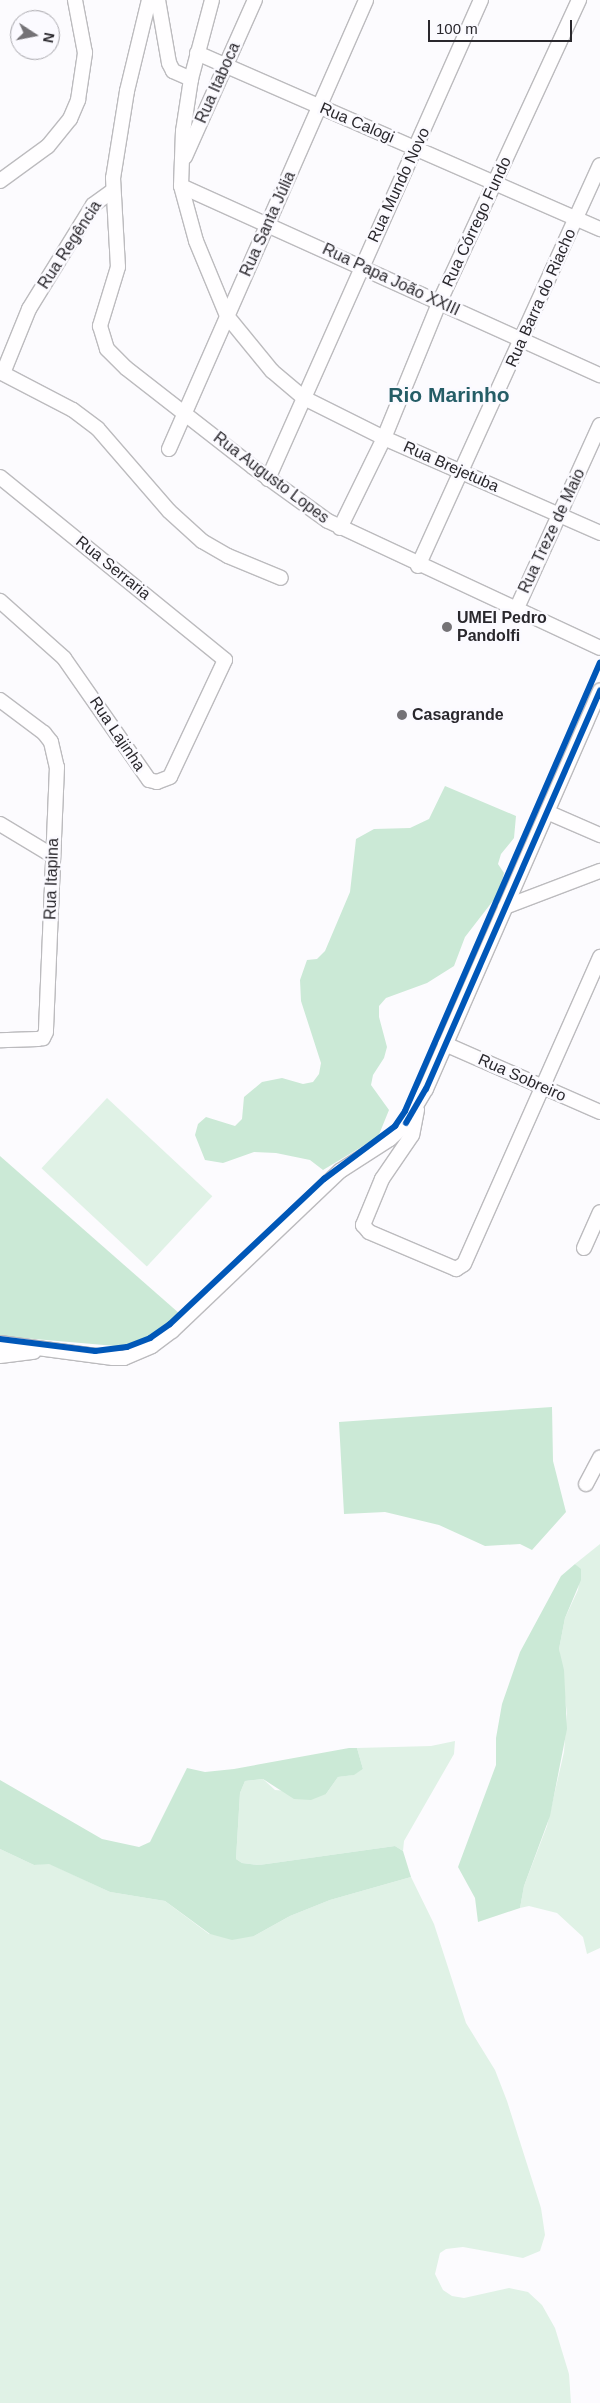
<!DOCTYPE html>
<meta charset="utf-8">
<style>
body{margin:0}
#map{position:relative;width:600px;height:2403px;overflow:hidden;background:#fcfbfe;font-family:Arial,sans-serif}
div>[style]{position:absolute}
.green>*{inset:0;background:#e0f2e6;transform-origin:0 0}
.forest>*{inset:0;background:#cbe9d6}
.roads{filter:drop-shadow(1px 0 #bcbbbe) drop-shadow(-1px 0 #bcbbbe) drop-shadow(0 1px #bcbbbe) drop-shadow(0 -1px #bcbbbe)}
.minor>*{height:14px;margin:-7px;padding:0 7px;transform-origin:7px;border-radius:7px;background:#fffeff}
.cycleway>*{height:6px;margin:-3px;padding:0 3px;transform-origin:3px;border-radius:3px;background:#0057b8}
.dots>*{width:14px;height:14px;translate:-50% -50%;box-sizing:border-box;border:2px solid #fbfaff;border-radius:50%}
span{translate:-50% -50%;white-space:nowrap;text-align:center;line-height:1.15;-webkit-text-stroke:5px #fbfaff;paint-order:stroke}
.street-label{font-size:16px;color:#2a282d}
.poi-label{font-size:16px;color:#2a282d;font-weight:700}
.left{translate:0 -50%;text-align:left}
.district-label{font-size:21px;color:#255d66;font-weight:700}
.north{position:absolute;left:10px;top:10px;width:50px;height:50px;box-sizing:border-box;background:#fbfaff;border:1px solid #a7a6ab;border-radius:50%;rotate:101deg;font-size:14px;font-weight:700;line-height:20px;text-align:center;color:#2a282d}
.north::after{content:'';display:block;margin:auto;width:18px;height:22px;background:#747276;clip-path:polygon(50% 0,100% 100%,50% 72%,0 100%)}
.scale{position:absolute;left:428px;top:20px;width:144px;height:22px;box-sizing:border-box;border:2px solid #2a282d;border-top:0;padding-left:6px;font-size:15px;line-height:18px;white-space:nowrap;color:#2a282d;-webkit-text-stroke:4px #fbfaff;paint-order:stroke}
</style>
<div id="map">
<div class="green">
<div style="left:107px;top:1098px;width:144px;height:96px;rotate:43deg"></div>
<div style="clip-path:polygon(600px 1544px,600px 1948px,587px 1954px,583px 1937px,557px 1913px,529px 1906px,520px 1908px,524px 1886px,547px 1826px,564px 1752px,567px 1714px,559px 1649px,565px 1618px,578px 1590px,581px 1570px,575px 1564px)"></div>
<div style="clip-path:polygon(455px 1741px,454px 1754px,404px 1841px,403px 1851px,395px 1846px,259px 1865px,242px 1863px,236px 1859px,240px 1793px,245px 1781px,263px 1779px,275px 1790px,326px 1794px,338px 1777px,353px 1775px,363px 1769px,357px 1748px,431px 1746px)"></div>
<div style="clip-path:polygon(0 1849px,34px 1865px,48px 1863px,110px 1892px,165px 1901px,209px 1934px,254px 1936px,290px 1916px,330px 1900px,411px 1877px,434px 1924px,466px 2023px,495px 2070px,507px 2101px,541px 2208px,545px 2235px,540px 2251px,523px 2258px,463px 2247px,446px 2249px,440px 2253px,435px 2274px,443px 2290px,452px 2296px,464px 2298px,509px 2288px,528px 2292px,542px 2305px,555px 2328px,569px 2374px,571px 2403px,0 2403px)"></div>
</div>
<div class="forest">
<div style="clip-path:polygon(445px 786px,516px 816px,514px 838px,501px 854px,498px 864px,504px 873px,499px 893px,465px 937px,454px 966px,427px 983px,386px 998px,379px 1006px,379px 1017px,387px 1047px,384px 1058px,373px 1075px,371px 1085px,389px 1110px,378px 1137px,323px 1170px,310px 1160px,276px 1153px,254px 1152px,223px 1163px,205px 1160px,195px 1135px,198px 1124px,206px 1117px,235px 1126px,242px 1119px,244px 1097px,262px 1082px,282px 1078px,303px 1084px,313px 1082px,319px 1074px,321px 1063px,301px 1001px,300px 980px,307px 960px,317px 959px,325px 951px,350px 892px,356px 839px,374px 829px,410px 828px,429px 819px)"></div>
<div style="clip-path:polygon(0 1156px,180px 1314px,172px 1324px,127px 1347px,0 1336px)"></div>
<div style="clip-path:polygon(552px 1407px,553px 1461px,566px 1512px,532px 1550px,520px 1544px,485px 1546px,439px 1525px,385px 1512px,344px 1514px,339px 1422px)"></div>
<div style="clip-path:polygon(575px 1564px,581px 1569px,581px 1580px,565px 1618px,559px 1649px,564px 1670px,567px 1729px,550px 1816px,524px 1886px,520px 1908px,478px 1922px,475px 1898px,458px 1867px,496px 1765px,496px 1738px,502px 1704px,520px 1652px,561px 1576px)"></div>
<div style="clip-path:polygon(349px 1748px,357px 1748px,363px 1769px,354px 1775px,338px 1777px,326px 1794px,311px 1800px,294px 1799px,263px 1779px,245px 1781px,240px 1793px,236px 1859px,242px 1863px,259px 1865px,395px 1846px,403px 1851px,411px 1877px,330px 1900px,290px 1916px,254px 1936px,232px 1940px,210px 1934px,165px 1901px,110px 1892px,49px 1864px,34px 1865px,0 1849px,0 1780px,102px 1839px,139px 1847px,150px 1842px,187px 1768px,205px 1772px,234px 1769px)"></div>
</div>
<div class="roads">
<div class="minor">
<div style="left:149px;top:0;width:94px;rotate:103.6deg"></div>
<div style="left:127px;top:91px;width:88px;rotate:99.1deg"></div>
<div style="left:113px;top:178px;width:89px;rotate:86.8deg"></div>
<div style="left:118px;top:267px;width:62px;rotate:107deg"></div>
<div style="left:100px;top:326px;width:24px;rotate:73deg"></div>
<div style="left:107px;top:349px;width:27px;rotate:45deg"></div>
<div style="left:126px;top:368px;width:161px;rotate:37.9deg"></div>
<div style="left:253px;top:467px;width:92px;rotate:35.8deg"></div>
<div style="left:328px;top:521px;width:300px;rotate:25deg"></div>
<div style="left:158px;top:0;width:64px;rotate:80.1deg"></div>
<div style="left:169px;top:63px;width:9px;rotate:63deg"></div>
<div style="left:173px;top:71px;width:20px;rotate:24deg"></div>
<div style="left:212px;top:0;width:82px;rotate:104.9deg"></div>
<div style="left:191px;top:79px;width:53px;rotate:98.7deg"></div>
<div style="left:183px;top:131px;width:55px;rotate:92.1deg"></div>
<div style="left:181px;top:186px;width:57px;rotate:74.7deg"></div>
<div style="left:196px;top:241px;width:81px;rotate:67.5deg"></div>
<div style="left:227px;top:316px;width:71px;rotate:50.7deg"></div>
<div style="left:272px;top:371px;width:42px;rotate:40.2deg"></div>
<div style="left:304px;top:398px;width:89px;rotate:26.6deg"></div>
<div style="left:384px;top:438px;width:236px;rotate:23.7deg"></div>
<div style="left:197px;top:53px;width:440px;rotate:23.6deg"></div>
<div style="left:185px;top:157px;width:172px;rotate:-66deg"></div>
<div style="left:0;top:181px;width:59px;rotate:-36.1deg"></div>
<div style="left:48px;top:146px;width:35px;rotate:-51deg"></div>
<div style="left:70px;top:119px;width:21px;rotate:-67deg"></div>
<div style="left:78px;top:100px;width:48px;rotate:-81.5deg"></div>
<div style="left:85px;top:53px;width:54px;rotate:-100.7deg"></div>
<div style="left:181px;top:186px;width:460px;rotate:24.3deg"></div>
<div style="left:0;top:372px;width:82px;rotate:27.5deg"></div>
<div style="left:73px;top:410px;width:31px;rotate:37deg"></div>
<div style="left:98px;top:429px;width:108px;rotate:49.1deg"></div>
<div style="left:169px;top:511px;width:45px;rotate:42.3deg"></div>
<div style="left:202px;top:541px;width:30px;rotate:30deg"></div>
<div style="left:228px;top:556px;width:57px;rotate:22.5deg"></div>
<div style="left:3px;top:373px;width:69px;rotate:-67.9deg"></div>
<div style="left:29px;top:309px;width:122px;rotate:-58.4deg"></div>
<div style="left:93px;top:205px;width:24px;rotate:-36deg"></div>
<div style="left:169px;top:449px;width:490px;rotate:-66.3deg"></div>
<div style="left:0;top:477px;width:290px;rotate:39.1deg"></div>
<div style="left:225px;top:660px;width:129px;rotate:115.2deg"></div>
<div style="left:170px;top:777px;width:14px;rotate:159deg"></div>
<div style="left:157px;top:782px;width:8px;rotate:-166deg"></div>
<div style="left:149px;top:780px;width:149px;rotate:-124.9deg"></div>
<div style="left:64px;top:658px;width:86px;rotate:-138.3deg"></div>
<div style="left:268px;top:479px;width:524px;rotate:-66.03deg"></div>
<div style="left:340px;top:528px;width:100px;rotate:-63.9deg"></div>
<div style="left:384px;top:438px;width:146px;rotate:-67.8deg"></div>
<div style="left:439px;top:303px;width:334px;rotate:-65.2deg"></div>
<div style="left:418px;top:566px;width:440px;rotate:-65.6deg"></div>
<div style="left:516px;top:610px;width:203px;rotate:-65.6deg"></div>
<div style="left:0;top:700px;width:55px;rotate:36.9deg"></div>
<div style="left:44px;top:733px;width:11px;rotate:52deg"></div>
<div style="left:51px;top:742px;width:26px;rotate:77deg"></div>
<div style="left:57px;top:767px;width:265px;rotate:92.4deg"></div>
<div style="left:46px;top:1032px;width:7px;rotate:117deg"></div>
<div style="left:43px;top:1038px;width:5px;rotate:169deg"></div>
<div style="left:38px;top:1039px;width:38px;rotate:178deg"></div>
<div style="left:547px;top:812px;width:58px;rotate:23.5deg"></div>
<div style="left:0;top:824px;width:62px;rotate:31.1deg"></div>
<div style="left:505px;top:907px;width:102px;rotate:-20.8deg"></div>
<div style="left:445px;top:1044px;width:169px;rotate:23.7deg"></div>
<div style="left:417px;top:1110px;width:25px;rotate:101deg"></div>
<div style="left:412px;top:1135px;width:53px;rotate:124.3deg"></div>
<div style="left:382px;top:1179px;width:50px;rotate:112.4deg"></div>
<div style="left:363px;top:1225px;width:9px;rotate:49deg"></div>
<div style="left:369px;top:1232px;width:95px;rotate:23deg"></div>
<div style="left:456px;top:1269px;width:9px;rotate:-32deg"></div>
<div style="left:464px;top:1264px;width:336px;rotate:-66.1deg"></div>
<div style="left:584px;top:1248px;width:39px;rotate:-66deg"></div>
<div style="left:0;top:1343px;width:114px;rotate:7.6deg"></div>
<div style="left:113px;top:1358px;width:11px"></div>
<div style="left:124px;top:1358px;width:30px;rotate:-23deg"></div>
<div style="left:152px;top:1346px;width:25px;rotate:-37deg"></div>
<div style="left:172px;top:1331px;width:232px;rotate:-43.6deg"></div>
<div style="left:340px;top:1171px;width:59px;rotate:-32.6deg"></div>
<div style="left:390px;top:1139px;width:19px;rotate:-43deg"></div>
<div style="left:404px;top:1126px;width:43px;rotate:-59.3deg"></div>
<div style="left:426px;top:1089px;width:435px;rotate:-66.4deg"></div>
<div style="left:0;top:1356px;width:34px;rotate:-7deg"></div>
<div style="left:586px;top:1484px;width:30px;rotate:-62deg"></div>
</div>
</div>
<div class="cycleway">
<div style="left:406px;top:1123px;width:39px;rotate:-60deg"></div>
<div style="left:426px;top:1089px;width:435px;rotate:-66.4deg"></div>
<div style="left:0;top:1339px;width:96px;rotate:7.2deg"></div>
<div style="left:95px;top:1351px;width:32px;rotate:-7deg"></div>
<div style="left:127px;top:1347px;width:25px;rotate:-21deg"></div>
<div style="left:150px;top:1338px;width:24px;rotate:-35deg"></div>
<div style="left:170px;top:1324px;width:212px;rotate:-43.3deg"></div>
<div style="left:324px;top:1179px;width:89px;rotate:-36.7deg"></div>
<div style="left:395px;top:1126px;width:18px;rotate:-56deg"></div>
<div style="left:405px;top:1111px;width:489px;rotate:-66.5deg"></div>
</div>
<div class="dots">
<div style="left:447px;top:627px;background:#747276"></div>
<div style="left:402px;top:715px;background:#747276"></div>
</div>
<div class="street-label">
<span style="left:218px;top:83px;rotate:-66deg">Rua Itaboca</span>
<span style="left:357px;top:123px;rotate:23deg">Rua Calogi</span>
<span style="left:399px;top:185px;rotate:-65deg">Rua Mundo Novo</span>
<span style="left:477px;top:222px;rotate:-65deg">Rua Córrego Fundo</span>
<span style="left:268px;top:224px;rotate:-66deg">Rua Santa Júlia</span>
<span style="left:70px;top:245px;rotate:-57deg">Rua Regência</span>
<span style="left:391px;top:280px;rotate:25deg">Rua Papa João XXIII</span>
<span style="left:541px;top:298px;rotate:-66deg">Rua Barra do Riacho</span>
<span style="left:451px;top:467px;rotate:24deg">Rua Brejetuba</span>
<span style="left:271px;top:478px;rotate:37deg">Rua Augusto Lopes</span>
<span style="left:552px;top:531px;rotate:-65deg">Rua Treze de Maio</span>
<span style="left:113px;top:568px;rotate:39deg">Rua Serraria</span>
<span style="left:117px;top:734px;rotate:56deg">Rua Lajinha</span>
<span style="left:52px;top:879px;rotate:-88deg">Rua Itapina</span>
<span style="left:522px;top:1078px;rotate:24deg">Rua Sobreiro</span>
</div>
<div class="poi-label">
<span class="left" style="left:457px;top:627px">UMEI Pedro<br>Pandolfi</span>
<span class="left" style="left:412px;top:715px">Casagrande</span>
</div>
<div class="district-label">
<span style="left:449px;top:395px">Rio Marinho</span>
</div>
<div class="north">N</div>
<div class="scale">100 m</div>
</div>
